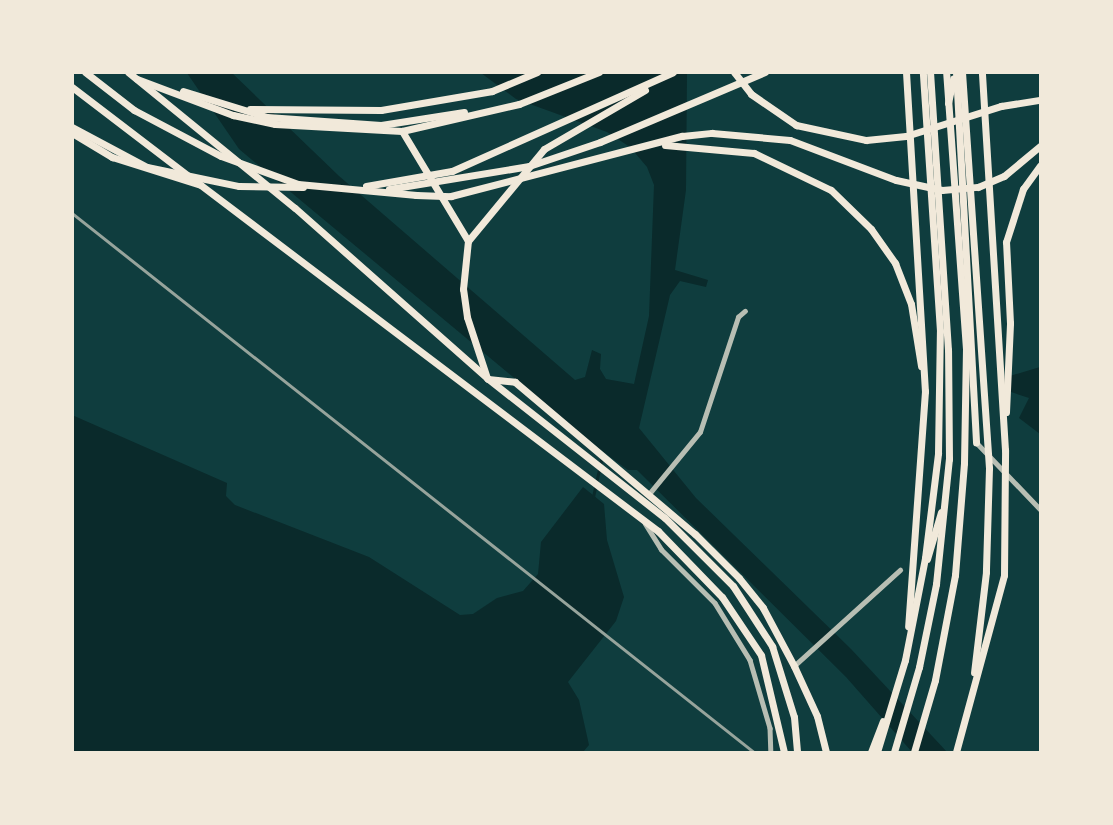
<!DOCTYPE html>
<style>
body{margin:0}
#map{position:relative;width:1113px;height:825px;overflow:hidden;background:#0f3d3e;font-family:Signika,sans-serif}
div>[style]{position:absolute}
.water>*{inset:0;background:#0a2a2b}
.stream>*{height:2.5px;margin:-1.25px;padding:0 1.25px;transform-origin:1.25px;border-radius:1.25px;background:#0a2a2b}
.minor>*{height:4.5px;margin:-2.25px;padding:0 2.25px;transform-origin:2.25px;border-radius:2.25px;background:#b8beb3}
.primary>*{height:7px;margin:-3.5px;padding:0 3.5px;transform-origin:3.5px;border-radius:3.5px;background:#f1e9da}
.trunk>*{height:7px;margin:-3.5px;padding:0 3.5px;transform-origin:3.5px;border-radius:3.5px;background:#f1e9da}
.rail>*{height:2.5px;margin:-1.25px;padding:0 1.25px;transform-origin:1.25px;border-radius:1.25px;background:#97a49c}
span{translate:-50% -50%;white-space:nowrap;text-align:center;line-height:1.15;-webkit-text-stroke:5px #f1e9da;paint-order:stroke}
.frame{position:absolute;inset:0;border:74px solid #f1e9da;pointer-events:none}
</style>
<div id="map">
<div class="water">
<div style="clip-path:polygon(187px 73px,232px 73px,339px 176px,575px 380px,585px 377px,592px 350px,601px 354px,600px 369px,606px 379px,634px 384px,649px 316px,654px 185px,647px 167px,630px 147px,607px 132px,516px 99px,481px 73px,687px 73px,686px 190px,675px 270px,708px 280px,706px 287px,680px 281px,670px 295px,639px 428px,696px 498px,851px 649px,947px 752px,912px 752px,846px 677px,637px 470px,628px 470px,602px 451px,239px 149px)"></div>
<div style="clip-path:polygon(1040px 367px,1040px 434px,1019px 418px,1029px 398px,1002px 389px,1003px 378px)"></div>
<div style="clip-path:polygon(72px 415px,227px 483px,226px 496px,235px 505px,369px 557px,460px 615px,473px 614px,497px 598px,523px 591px,538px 574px,541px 542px,583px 487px,604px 504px,607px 540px,624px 597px,616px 621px,568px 682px,579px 700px,589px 745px,583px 752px,73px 752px)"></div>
</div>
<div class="stream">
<div style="left:593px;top:497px;width:42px;rotate:-77.6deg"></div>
</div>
<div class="minor">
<div style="left:976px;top:442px;width:93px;rotate:46.3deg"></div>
<div style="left:649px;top:494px;width:80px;rotate:-50.6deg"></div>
<div style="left:700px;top:432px;width:121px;rotate:-71.7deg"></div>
<div style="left:738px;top:317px;width:9px;rotate:-41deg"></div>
<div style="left:645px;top:523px;width:31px;rotate:58deg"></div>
<div style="left:661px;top:549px;width:76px;rotate:45deg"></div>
<div style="left:715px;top:603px;width:67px;rotate:58.4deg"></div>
<div style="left:750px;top:660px;width:71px;rotate:73.6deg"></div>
<div style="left:770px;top:728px;width:24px;rotate:88deg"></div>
<div style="left:794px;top:666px;width:143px;rotate:-42.2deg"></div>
</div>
<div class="primary">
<div style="left:128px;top:72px;width:215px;rotate:39.2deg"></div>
<div style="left:295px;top:208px;width:256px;rotate:41.5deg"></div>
<div style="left:487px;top:378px;width:226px;rotate:38.2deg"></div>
<div style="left:665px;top:518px;width:96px;rotate:45deg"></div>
<div style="left:733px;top:586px;width:72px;rotate:57deg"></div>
<div style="left:772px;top:646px;width:74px;rotate:72.8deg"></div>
<div style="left:794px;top:717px;width:35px;rotate:85deg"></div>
<div style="left:72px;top:87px;width:145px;rotate:37.4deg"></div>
<div style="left:198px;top:183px;width:577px;rotate:37.11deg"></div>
<div style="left:658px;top:531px;width:92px;rotate:45.9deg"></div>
<div style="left:722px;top:597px;width:70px;rotate:56.1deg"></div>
<div style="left:761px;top:655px;width:100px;rotate:76.7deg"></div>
<div style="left:488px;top:379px;width:27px;rotate:6deg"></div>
<div style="left:515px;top:382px;width:236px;rotate:40.2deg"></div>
<div style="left:695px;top:534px;width:62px;rotate:45deg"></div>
<div style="left:739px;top:578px;width:38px;rotate:51deg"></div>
<div style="left:763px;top:608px;width:66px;rotate:61.9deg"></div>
<div style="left:794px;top:666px;width:55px;rotate:65.3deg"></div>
<div style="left:817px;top:716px;width:37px;rotate:76deg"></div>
<div style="left:927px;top:559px;width:49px;rotate:-73.4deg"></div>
<div style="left:871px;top:752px;width:33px;rotate:-69deg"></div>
<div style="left:894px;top:752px;width:89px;rotate:-73.6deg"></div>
<div style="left:919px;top:667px;width:85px;rotate:-78.4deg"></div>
<div style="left:936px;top:584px;width:126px;rotate:-84.1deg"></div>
<div style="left:949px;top:459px;width:109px;rotate:-90.5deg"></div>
<div style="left:948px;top:350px;width:279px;rotate:-93.7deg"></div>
<div style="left:914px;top:752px;width:75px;rotate:-73.7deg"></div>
<div style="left:935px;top:680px;width:107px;rotate:-79.2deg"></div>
<div style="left:955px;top:575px;width:112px;rotate:-85.4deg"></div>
<div style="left:964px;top:463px;width:114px;rotate:-89deg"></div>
<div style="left:966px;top:349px;width:278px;rotate:-94.1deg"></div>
</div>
<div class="trunk">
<div style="left:85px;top:72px;width:62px;rotate:37.8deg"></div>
<div style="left:134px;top:110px;width:98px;rotate:27.9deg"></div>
<div style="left:221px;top:156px;width:82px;rotate:20deg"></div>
<div style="left:298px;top:184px;width:119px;rotate:5.3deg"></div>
<div style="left:416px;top:195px;width:35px;rotate:2deg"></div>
<div style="left:451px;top:196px;width:239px;rotate:-14.6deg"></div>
<div style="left:682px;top:136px;width:30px;rotate:-6deg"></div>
<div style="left:712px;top:133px;width:78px;rotate:5.1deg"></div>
<div style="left:790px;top:140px;width:113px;rotate:20.7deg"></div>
<div style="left:896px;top:180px;width:47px;rotate:12.3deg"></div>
<div style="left:942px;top:190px;width:36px;rotate:-5deg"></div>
<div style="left:978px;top:187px;width:28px;rotate:-23deg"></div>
<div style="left:1004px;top:176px;width:47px;rotate:-39.8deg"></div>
<div style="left:734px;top:72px;width:28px;rotate:52deg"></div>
<div style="left:751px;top:94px;width:55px;rotate:34.6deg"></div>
<div style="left:796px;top:125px;width:72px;rotate:12.1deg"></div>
<div style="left:866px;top:140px;width:40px;rotate:-5.7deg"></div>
<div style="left:906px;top:136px;width:100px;rotate:-17.5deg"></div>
<div style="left:1001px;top:106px;width:39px;rotate:-9deg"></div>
<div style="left:906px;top:72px;width:320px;rotate:86.6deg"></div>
<div style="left:925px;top:391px;width:236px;rotate:94.1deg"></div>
<div style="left:956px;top:72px;width:371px;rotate:86.9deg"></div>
<div style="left:962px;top:72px;width:397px;rotate:86.1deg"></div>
<div style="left:989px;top:468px;width:104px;rotate:91.7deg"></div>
<div style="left:986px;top:572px;width:101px;rotate:96.8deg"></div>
<div style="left:137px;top:79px;width:103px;rotate:20.6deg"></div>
<div style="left:233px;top:115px;width:43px;rotate:12.1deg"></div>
<div style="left:275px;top:124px;width:127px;rotate:3.2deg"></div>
<div style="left:402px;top:131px;width:120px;rotate:-13deg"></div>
<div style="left:519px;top:104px;width:86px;rotate:-21.8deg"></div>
<div style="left:183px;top:91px;width:88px;rotate:17.2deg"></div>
<div style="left:267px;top:117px;width:114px;rotate:4deg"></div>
<div style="left:381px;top:125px;width:84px;rotate:-8.9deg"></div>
<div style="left:948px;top:103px;width:25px;rotate:-78deg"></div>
<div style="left:250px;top:109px;width:131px;rotate:0.4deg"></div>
<div style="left:381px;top:110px;width:113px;rotate:-9.7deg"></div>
<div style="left:492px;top:91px;width:49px;rotate:-22.9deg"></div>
<div style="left:72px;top:127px;width:85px;rotate:28.1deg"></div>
<div style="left:147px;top:167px;width:94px;rotate:11.7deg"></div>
<div style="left:239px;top:186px;width:64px;rotate:0.9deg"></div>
<div style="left:402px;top:131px;width:128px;rotate:59deg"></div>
<div style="left:72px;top:133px;width:47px;rotate:31deg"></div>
<div style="left:112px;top:157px;width:93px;rotate:17.5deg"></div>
<div style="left:665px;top:145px;width:89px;rotate:5.1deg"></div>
<div style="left:754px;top:153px;width:85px;rotate:25.7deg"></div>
<div style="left:831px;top:190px;width:56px;rotate:44.3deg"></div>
<div style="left:871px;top:229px;width:42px;rotate:54.8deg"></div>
<div style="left:895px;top:263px;width:44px;rotate:68.7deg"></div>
<div style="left:911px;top:304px;width:63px;rotate:80.8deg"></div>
<div style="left:366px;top:186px;width:87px;rotate:-9.9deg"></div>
<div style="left:452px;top:171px;width:242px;rotate:-24.1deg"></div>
<div style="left:389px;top:189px;width:142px;rotate:-9.3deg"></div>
<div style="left:529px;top:166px;width:75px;rotate:-18.7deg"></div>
<div style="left:600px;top:142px;width:179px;rotate:-23deg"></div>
<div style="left:487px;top:378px;width:64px;rotate:-108.2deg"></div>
<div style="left:467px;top:317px;width:28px;rotate:-98deg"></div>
<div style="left:463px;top:289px;width:48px;rotate:-84.1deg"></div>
<div style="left:468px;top:241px;width:119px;rotate:-50.4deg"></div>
<div style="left:544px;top:149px;width:117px;rotate:-30.3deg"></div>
<div style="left:1006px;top:412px;width:89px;rotate:-87.4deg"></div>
<div style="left:1010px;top:323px;width:81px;rotate:-92.8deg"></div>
<div style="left:1006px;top:242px;width:56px;rotate:-72.2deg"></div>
<div style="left:1023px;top:189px;width:29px;rotate:-54deg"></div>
<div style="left:877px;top:752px;width:96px;rotate:-73.1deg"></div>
<div style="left:905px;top:660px;width:104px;rotate:-78.9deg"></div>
<div style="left:925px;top:558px;width:106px;rotate:-82.9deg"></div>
<div style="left:938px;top:453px;width:122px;rotate:-89.1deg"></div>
<div style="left:940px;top:331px;width:260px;rotate:-93.8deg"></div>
<div style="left:956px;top:752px;width:183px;rotate:-74.8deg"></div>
<div style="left:1004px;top:575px;width:125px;rotate:-89.5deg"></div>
<div style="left:1005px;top:450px;width:379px;rotate:-93.5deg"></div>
</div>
<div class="rail">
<div style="left:72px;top:213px;width:869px;rotate:38.32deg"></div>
</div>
<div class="frame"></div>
</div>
